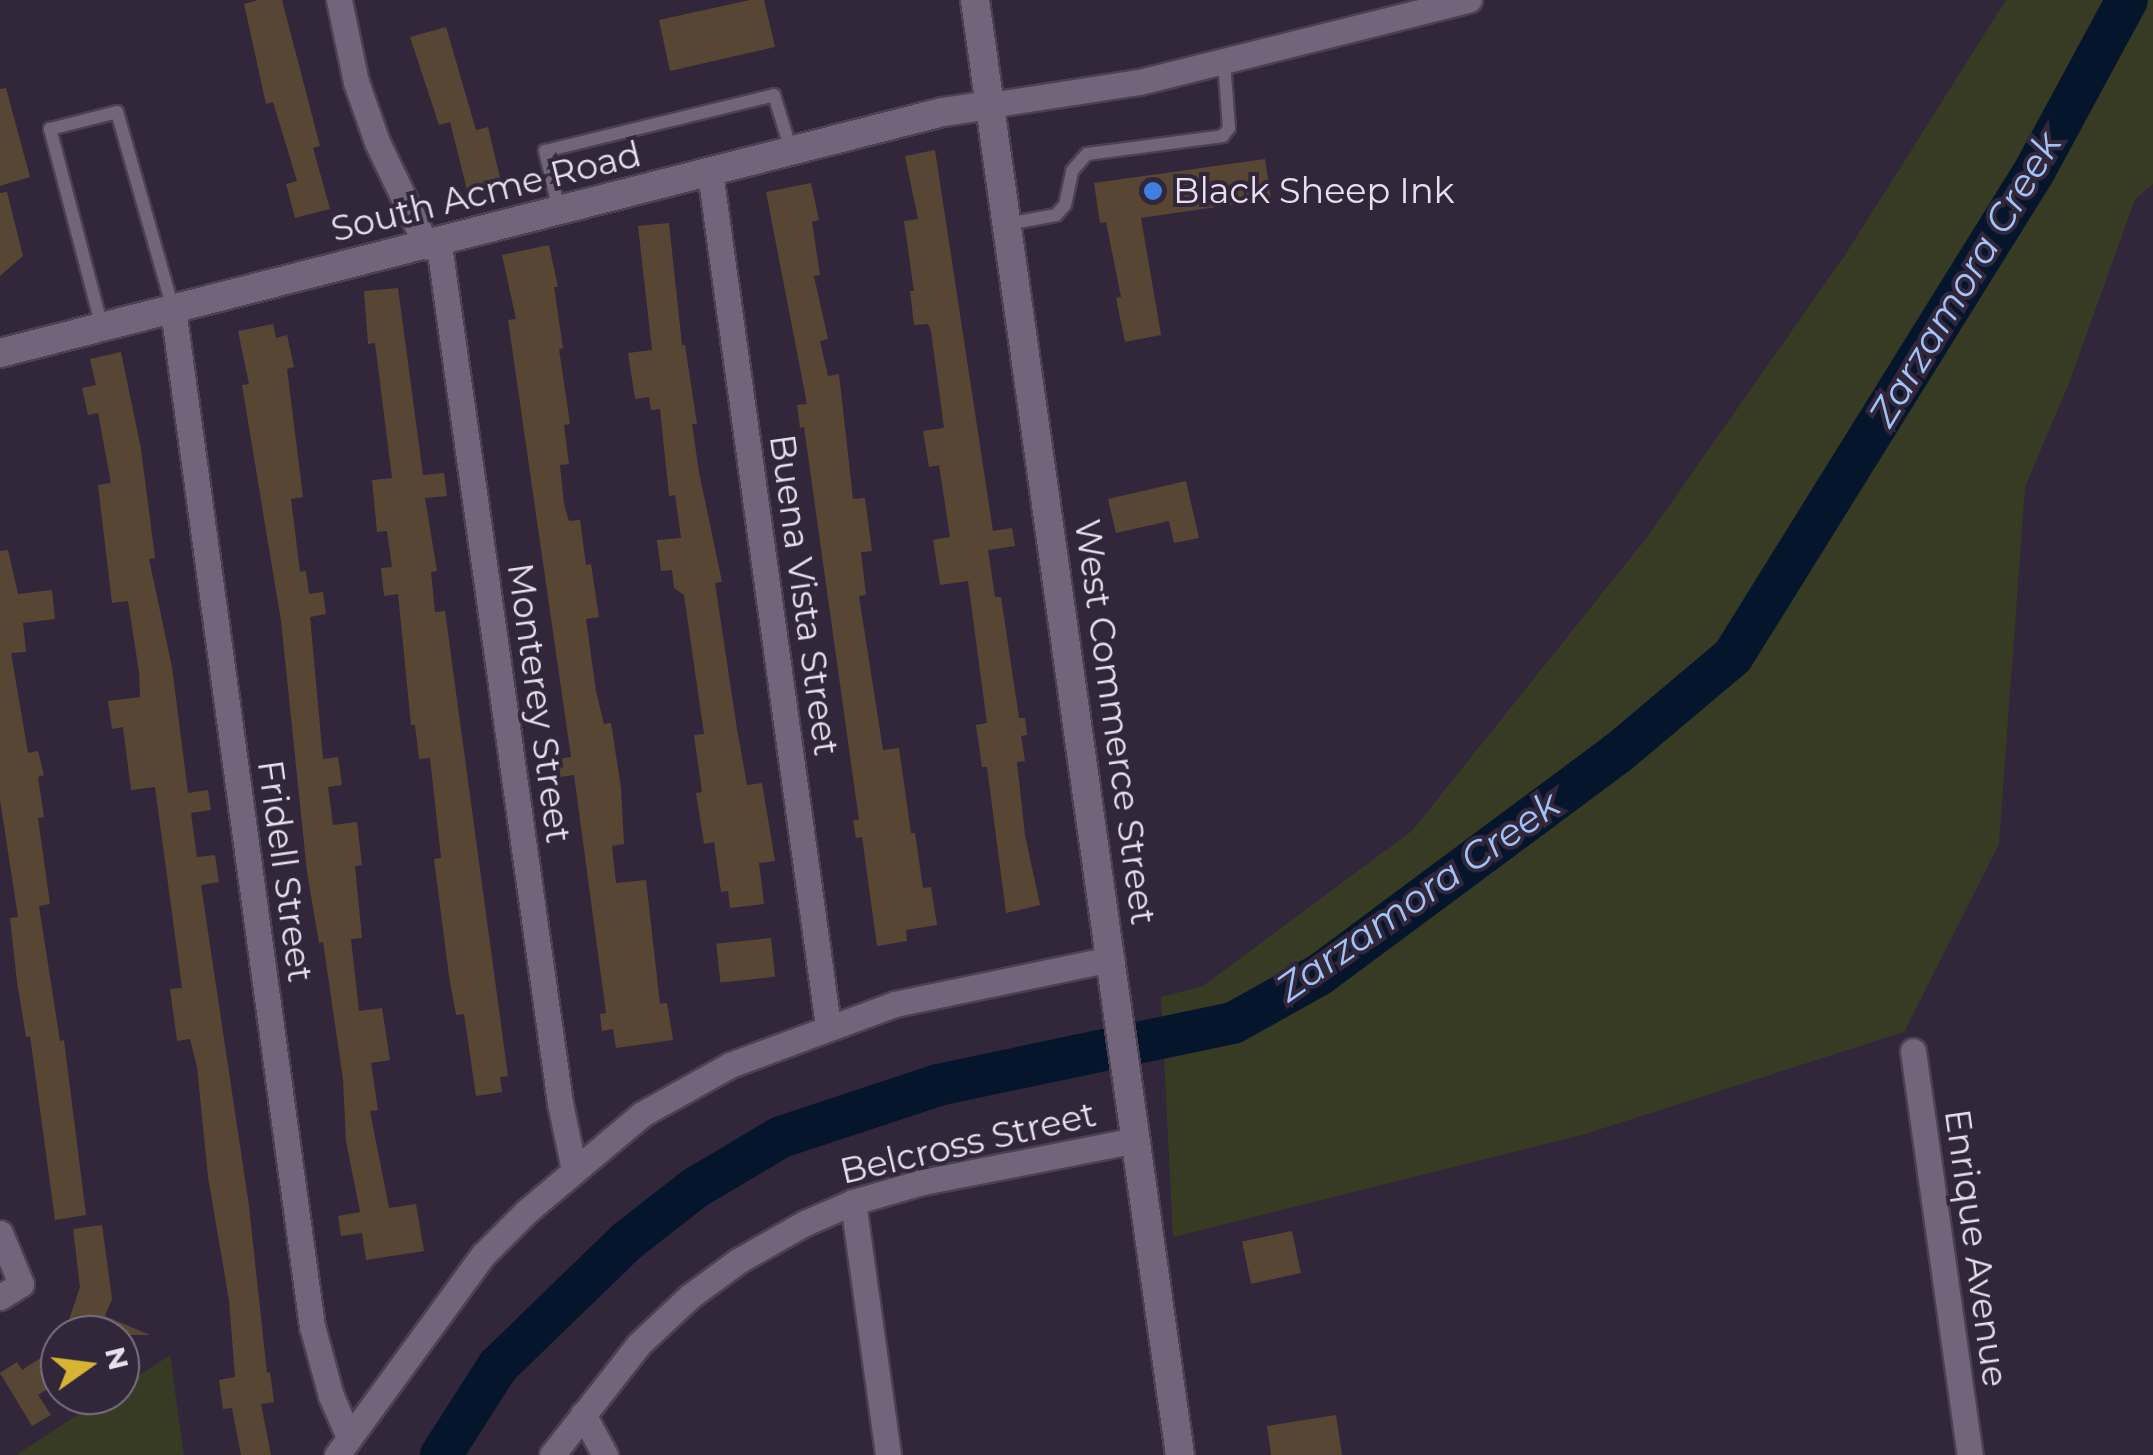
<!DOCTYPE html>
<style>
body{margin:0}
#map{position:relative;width:2153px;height:1455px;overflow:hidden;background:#32263a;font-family:Montserrat,sans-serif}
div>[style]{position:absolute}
.green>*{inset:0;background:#383b24}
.river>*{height:42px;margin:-21px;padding:0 21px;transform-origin:21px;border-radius:21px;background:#05152c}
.building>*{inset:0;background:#584634;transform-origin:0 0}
.roads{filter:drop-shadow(2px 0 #4b4152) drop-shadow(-2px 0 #4b4152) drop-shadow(0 2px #4b4152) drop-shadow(0 -2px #4b4152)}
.service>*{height:12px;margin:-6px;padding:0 6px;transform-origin:6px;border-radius:6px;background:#72657b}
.minor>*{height:25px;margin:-12.5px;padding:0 12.5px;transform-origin:12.5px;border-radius:12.5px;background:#72657b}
.tertiary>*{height:28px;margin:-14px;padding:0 14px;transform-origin:14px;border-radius:14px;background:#72657b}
.secondary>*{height:28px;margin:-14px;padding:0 14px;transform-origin:14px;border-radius:14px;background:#72657b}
.dots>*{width:28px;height:28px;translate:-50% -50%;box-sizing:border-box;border:5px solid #32263a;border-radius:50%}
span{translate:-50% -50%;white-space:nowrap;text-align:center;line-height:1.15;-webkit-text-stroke:8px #32263a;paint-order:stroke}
.poi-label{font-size:35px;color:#e7e0ed}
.left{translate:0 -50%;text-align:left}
.street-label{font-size:35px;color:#e7e0ed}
.water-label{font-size:38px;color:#a0c4f8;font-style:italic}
.north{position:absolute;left:40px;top:1315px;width:100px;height:100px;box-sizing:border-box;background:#32263a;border:2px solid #7a7082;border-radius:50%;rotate:76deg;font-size:28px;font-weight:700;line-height:40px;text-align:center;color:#e7e0ed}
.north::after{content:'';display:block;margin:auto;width:35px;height:45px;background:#d7b434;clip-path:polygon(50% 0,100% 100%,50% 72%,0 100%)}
</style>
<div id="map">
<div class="green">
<div style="clip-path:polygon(2006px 0,2153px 0,2153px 184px,2135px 199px,2069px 383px,2025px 487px,1999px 844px,1904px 1032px,1585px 1134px,1173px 1237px,1161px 997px,1203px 986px,1413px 830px,1648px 536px,1847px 252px)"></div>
<div style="clip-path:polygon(170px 1355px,184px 1455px,16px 1455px,108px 1395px,120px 1395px,120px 1388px)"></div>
</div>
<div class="river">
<div style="left:441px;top:1455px;width:106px;rotate:-57.4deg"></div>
<div style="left:498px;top:1366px;width:180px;rotate:-44.1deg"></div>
<div style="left:627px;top:1241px;width:86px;rotate:-37.9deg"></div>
<div style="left:695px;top:1188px;width:100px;rotate:-30.7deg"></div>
<div style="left:781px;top:1137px;width:165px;rotate:-18.3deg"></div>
<div style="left:938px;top:1085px;width:301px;rotate:-11.9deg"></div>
<div style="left:1233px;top:1023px;width:98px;rotate:-29.2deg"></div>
<div style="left:1319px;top:975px;width:372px;rotate:-36.6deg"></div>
<div style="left:1618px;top:753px;width:150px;rotate:-40.1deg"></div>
<div style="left:1733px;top:656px;width:572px;rotate:-58.14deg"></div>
<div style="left:2035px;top:170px;width:193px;rotate:-61.6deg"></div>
</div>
<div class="building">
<div style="clip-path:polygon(258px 0,282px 0,320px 146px,313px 148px,330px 209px,295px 218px,286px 184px,297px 181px,273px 102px,266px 104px,244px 4px)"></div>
<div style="clip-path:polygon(750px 0,764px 0,775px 47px,670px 71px,659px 20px)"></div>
<div style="clip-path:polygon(446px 27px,476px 130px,488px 127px,501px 182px,467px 190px,450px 122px,439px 125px,410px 37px)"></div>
<div style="clip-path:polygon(6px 88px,30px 177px,0 186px,0 89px)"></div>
<div style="clip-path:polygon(935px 150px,993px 531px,1012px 528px,1015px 546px,988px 550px,995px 597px,1001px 597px,1019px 718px,1025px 718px,1027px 735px,1021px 736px,1025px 761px,1017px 762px,1025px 835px,1040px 905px,1006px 913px,987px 767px,982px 767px,976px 725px,987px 723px,968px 581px,940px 585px,933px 540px,950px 537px,939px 465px,929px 467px,923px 431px,944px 428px,931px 331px,928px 324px,914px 325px,910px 291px,914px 291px,904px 221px,918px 219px,905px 156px)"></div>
<div style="clip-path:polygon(1265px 159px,1271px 199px,1141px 218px,1161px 335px,1125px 342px,1116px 298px,1121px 297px,1106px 222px,1100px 223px,1094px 183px)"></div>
<div style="clip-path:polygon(811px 183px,819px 220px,812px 222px,820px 275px,814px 276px,828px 339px,820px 341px,828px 376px,839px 374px,853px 499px,865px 498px,872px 551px,861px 552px,866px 595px,859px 596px,883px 750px,899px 748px,911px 833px,915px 833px,923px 888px,931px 887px,937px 925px,906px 930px,907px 941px,877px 946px,862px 837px,856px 838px,853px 820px,859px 820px,804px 427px,800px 428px,797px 405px,807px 404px,766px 192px)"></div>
<div style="clip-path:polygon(7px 192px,23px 256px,0 276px,0 193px)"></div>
<div style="clip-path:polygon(669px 223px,682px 345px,685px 345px,697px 424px,692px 424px,699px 472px,722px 582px,715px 583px,737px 729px,747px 785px,762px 783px,775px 861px,759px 863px,764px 904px,730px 908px,728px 891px,721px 892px,714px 842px,704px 844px,696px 793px,702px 792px,694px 735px,704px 734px,684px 595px,674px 588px,672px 570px,661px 571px,657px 540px,681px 538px,675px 495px,669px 496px,660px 409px,651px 410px,649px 397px,635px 399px,628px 353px,652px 350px,638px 226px)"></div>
<div style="clip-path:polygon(549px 245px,558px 287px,554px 287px,563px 348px,559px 349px,570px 424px,564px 425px,569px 464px,560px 465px,564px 504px,569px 521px,580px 520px,586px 565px,591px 564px,599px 617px,586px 619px,596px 691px,604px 724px,611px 723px,621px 788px,624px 844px,612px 846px,616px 883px,646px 880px,660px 1004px,667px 1003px,673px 1040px,616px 1048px,613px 1029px,602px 1031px,600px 1014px,606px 1013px,574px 775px,554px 778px,552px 760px,571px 757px,508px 320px,516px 319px,502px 255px)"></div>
<div style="clip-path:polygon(398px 288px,423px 475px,444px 473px,447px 496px,425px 498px,437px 571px,431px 572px,435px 612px,445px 611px,508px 1076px,500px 1077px,502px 1092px,476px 1096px,464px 1014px,456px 1015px,449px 976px,434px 859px,441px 858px,430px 758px,419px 759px,415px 725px,411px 725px,398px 594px,384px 596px,381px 568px,392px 567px,387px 531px,377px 532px,372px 480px,392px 478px,375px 343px,368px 344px,364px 291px)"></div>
<div style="clip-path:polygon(273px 324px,276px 338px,287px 335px,294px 367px,287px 369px,303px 497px,291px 499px,300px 572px,306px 571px,309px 594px,323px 592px,326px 614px,310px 617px,323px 759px,338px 757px,342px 785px,328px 787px,333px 825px,357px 822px,362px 865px,355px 866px,362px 938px,351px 939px,359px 1011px,382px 1008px,390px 1060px,371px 1063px,378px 1110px,370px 1111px,389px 1208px,416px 1204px,424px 1251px,366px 1260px,362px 1233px,341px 1236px,338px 1216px,360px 1212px,346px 1141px,343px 1079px,323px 942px,319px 943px,307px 872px,281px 621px,242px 385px,249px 384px,238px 331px)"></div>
<div style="clip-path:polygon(121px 352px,141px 449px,155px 558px,149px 559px,172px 667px,188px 793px,208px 790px,211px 810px,191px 813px,197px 857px,215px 855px,219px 882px,201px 885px,249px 1206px,267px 1373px,270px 1372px,274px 1402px,261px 1404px,271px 1455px,241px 1455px,232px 1408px,223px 1409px,219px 1380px,235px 1377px,229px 1300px,208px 1177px,197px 1067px,190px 1039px,177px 1041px,170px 989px,182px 988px,155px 787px,131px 790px,123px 727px,112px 729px,108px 701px,140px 697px,139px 672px,128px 601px,112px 603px,98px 485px,111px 483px,98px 413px,88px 415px,82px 388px,96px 385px,90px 359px)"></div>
<div style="clip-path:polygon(1186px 481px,1199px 538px,1174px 543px,1169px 521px,1116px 533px,1108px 499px)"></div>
<div style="clip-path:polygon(8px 550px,18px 594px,52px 590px,55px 619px,23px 623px,26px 652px,11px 653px,28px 753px,38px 751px,44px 775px,38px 777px,44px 817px,38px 818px,50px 904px,39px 906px,60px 1041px,64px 1040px,86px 1215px,55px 1220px,30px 1036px,26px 1037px,17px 982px,10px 918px,18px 917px,0 800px,0 551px)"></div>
<div style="left:771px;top:938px;width:39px;height:55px;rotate:84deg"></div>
<div style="clip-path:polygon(102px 1225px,112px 1299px,105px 1316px,150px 1335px,64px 1335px,80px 1287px,73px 1229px)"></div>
<div style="left:1292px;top:1231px;width:43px;height:51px;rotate:78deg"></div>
<div style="clip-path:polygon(47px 1354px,60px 1381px,38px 1395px,51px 1415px,32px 1426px,0 1373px,17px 1362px,22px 1370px)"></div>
<div style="clip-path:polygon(1336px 1415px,1342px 1455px,1271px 1455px,1267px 1426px)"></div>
</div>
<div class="roads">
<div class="service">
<div style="left:559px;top:210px;width:61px;rotate:-103.3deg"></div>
<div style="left:545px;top:151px;width:236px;rotate:-13.7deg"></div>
<div style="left:774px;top:95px;width:58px;rotate:72.8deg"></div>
<div style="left:1007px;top:224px;width:50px;rotate:-10.4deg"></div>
<div style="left:1056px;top:215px;width:13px;rotate:-48deg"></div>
<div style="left:1065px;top:205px;width:35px;rotate:-78deg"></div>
<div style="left:1072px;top:171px;width:23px;rotate:-49deg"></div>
<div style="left:1087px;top:154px;width:137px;rotate:-7.5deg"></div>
<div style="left:1223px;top:136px;width:10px;rotate:-53deg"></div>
<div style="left:1229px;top:128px;width:67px;rotate:-94.3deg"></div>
<div style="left:102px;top:327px;width:205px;rotate:-104.7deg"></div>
<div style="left:50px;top:129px;width:69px;rotate:-14.2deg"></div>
<div style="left:117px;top:112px;width:205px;rotate:74.1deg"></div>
</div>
<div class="minor">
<div style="left:339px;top:0;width:84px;rotate:78.3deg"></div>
<div style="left:356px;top:82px;width:64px;rotate:70.7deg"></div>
<div style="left:377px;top:142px;width:116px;rotate:64.5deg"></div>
<div style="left:990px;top:105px;width:151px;rotate:-8.8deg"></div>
<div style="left:1139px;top:82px;width:340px;rotate:-14deg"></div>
<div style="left:710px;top:172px;width:862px;rotate:82.13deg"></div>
<div style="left:439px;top:245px;width:866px;rotate:81.97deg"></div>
<div style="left:560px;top:1103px;width:68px;rotate:78.2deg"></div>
<div style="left:173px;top:309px;width:1026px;rotate:82.22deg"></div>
<div style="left:312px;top:1326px;width:73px;rotate:74.8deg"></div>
<div style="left:331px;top:1396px;width:45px;rotate:66.3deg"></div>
<div style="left:1913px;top:1051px;width:408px;rotate:82deg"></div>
<div style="left:853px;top:1202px;width:255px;rotate:82.1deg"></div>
<div style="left:0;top:1233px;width:55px;rotate:67.6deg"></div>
<div style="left:21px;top:1284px;width:25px;rotate:148deg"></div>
<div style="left:583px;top:1414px;width:47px;rotate:61.8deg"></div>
<div style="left:337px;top:1455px;width:248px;rotate:-53.9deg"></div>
<div style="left:483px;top:1255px;width:62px;rotate:-45deg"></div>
<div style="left:527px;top:1211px;width:150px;rotate:-40.1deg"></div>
<div style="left:642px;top:1114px;width:101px;rotate:-29.1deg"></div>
<div style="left:730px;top:1065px;width:176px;rotate:-20.3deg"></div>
<div style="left:895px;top:1004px;width:221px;rotate:-11.8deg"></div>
<div style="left:552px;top:1455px;width:141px;rotate:-51.9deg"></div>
<div style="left:639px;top:1344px;width:69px;rotate:-43.2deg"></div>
<div style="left:689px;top:1297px;width:61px;rotate:-36.3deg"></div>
<div style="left:738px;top:1261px;width:77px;rotate:-29.6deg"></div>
<div style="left:805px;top:1223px;width:52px;rotate:-23.6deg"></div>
<div style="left:853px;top:1202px;width:72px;rotate:-16.2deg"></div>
<div style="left:922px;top:1182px;width:218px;rotate:-11.1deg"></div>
</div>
<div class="tertiary">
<div style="left:0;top:353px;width:973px;rotate:-14.34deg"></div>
<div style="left:943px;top:112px;width:48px;rotate:-8.5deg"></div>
</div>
<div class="secondary">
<div style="left:975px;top:0;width:1469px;rotate:81.98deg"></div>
</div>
</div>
<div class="dots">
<div style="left:1153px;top:191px;background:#3f7fe0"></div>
</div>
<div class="poi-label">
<span class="left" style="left:1173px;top:191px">Black Sheep Ink</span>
</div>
<div class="street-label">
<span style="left:486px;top:192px;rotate:-14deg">South Acme Road</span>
<span style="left:804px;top:595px;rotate:82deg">Buena Vista Street</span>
<span style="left:539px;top:703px;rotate:82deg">Monterey Street</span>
<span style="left:1115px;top:722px;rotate:82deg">West Commerce Street</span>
<span style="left:285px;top:871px;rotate:82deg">Fridell Street</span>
<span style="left:968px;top:1143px;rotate:-13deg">Belcross Street</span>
<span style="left:1976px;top:1248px;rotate:82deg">Enrique Avenue</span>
</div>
<div class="water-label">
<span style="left:1965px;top:279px;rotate:-59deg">Zarzamora Creek</span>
<span style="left:1418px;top:896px;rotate:-35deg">Zarzamora Creek</span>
</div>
<div class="north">N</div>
</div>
